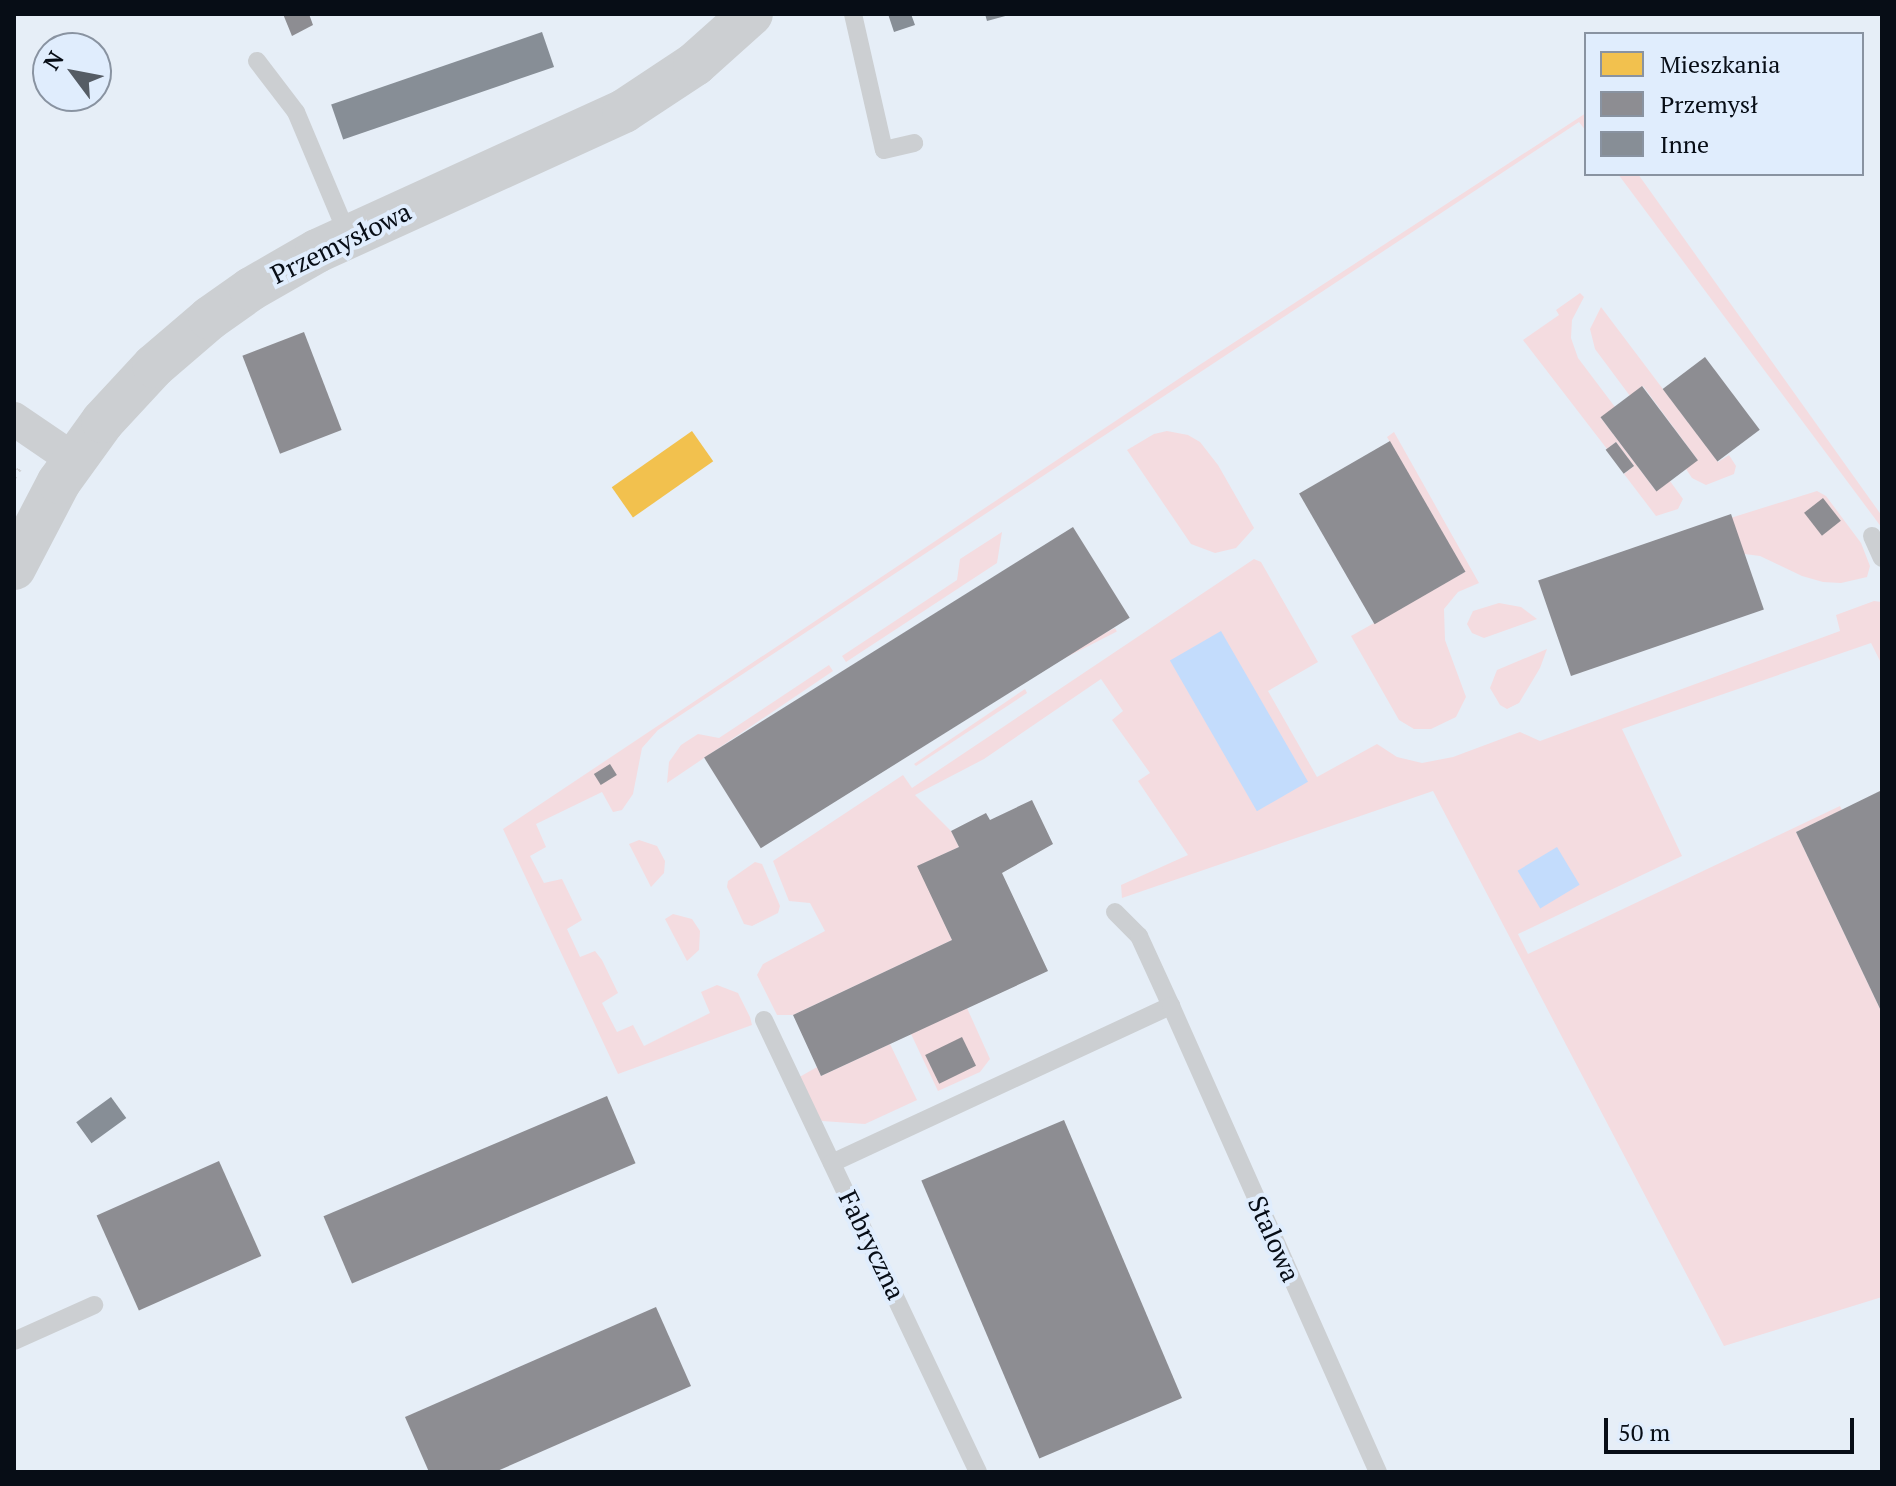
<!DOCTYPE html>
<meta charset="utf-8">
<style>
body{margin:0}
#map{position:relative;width:1896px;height:1486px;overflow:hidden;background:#e6eef7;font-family:"PT Serif",serif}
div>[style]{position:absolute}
.green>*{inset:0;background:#f4dce0;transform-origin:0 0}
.water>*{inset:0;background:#c3dcfc;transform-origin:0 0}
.homes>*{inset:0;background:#f2c14e;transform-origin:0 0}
.industry>*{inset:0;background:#8d8d92;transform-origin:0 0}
.building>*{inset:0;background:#878e96;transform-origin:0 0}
.path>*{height:5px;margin-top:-2.5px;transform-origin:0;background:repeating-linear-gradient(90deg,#d2d4d8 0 2px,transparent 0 8px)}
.service>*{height:18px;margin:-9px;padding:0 9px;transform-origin:9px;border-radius:9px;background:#cccfd2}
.minor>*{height:34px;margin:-17px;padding:0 17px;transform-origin:17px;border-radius:17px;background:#cccfd2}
.tertiary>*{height:44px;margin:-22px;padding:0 22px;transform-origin:22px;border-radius:22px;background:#cccfd2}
span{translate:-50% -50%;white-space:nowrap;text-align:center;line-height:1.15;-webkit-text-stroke:8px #e0edfd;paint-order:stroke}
.street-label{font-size:26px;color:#070d16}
.frame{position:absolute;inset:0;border:16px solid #070d16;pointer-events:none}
.legend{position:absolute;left:1584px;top:32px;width:280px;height:144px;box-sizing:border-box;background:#e0edfd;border:2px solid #8993a1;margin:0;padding:10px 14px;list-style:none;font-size:24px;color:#070d16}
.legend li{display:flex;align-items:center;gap:16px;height:40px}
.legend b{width:40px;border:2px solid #8993a1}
.north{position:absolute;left:32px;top:32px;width:80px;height:80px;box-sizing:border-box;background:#e0edfd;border:2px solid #8993a1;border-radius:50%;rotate:302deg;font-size:22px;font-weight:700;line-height:32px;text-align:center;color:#070d16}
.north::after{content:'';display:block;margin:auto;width:28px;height:36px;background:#555c65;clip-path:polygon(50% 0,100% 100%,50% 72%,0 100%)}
.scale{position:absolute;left:1604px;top:1418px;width:250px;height:36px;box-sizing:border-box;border:4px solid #070d16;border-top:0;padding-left:10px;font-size:24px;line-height:28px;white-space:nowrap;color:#070d16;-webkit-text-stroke:6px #e0edfd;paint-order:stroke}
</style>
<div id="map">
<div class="green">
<div style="clip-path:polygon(1586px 113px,1586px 131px,1579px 122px,658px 730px,642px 748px,633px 794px,622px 810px,613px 812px,602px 792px,536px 824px,546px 847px,530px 856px,544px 883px,562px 879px,582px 920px,567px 929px,580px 957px,595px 951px,602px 960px,618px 993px,602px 1003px,617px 1032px,633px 1025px,644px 1046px,710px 1013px,701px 992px,717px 985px,738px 993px,750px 1017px,752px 1025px,618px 1074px,503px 829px,1204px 362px)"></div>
<div style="clip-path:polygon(1618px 174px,1638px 174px,1882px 516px,1882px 528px)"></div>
<div style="clip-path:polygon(1580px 293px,1584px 297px,1572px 320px,1571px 338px,1578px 358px,1615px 407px,1601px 418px,1656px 491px,1670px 481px,1683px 499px,1678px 509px,1656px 516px,1624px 474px,1634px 466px,1616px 442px,1607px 449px,1523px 340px,1559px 315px,1556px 310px)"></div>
<div style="clip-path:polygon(1601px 307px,1718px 462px,1729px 455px,1736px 466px,1734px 474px,1706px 485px,1692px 478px,1686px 469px,1697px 459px,1643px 386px,1630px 396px,1595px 349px,1590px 329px)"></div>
<div style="clip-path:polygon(1167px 431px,1188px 435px,1200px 442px,1218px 465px,1254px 528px,1236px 548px,1215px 553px,1191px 544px,1127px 450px,1154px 434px)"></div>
<div style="clip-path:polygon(1394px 432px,1479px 583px,1458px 592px,1444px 609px,1445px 640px,1466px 697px,1456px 717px,1431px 729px,1414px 729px,1399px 720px,1351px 636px,1465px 572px,1387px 437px)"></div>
<div style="clip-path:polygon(1817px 491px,1826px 496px,1861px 543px,1870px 566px,1867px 577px,1841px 583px,1823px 582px,1802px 576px,1760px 556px,1729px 552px,1724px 520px)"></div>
<div style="clip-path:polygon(1002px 532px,997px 563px,846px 662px,842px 656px,957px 580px,960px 559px)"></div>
<div style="clip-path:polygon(1254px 559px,1261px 562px,1318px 662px,1268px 691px,1317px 777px,1377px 744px,1397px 757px,1422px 763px,1453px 757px,1520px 732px,1540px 741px,1840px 631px,1836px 615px,1874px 601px,1882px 602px,1882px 665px,1871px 643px,1622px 729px,1682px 856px,1518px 934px,1528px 954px,1840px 806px,1842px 810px,1796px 832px,1882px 1013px,1882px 1297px,1724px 1346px,1433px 791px,1122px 898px,1121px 885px,1188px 855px,1138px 781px,1150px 773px,1112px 720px,1123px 711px,1101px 679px,984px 759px,915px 795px,951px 831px,959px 847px,918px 866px,952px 940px,793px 1015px,777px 1015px,757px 975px,763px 964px,825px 931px,810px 903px,789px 901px,773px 861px,903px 775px,912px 788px)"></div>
<div style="clip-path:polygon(1499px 603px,1521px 607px,1537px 619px,1484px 638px,1472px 633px,1467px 624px,1473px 611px)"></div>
<div style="left:1115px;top:628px;width:4px;height:94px;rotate:63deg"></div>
<div style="clip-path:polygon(1547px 649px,1540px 668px,1519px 703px,1507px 709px,1500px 705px,1490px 688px,1497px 670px)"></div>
<div style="clip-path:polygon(829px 665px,833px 671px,667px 783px,669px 762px,681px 745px,698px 734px,719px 738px)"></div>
<div style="clip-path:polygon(1025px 689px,1027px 693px,916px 766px,914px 764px)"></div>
<div style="clip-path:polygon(639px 840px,657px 846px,665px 861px,664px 873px,651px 887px,629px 844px)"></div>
<div style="clip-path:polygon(755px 862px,762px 864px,780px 906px,778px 913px,752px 926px,744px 924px,727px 887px,728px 881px)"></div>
<div style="clip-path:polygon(673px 914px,692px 919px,700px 931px,699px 950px,687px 961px,665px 919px)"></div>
<div style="clip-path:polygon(967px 1008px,990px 1059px,980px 1072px,938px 1091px,911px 1034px)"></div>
<div style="clip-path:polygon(890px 1044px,917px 1100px,865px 1124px,822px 1121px,810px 1109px,796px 1079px,817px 1067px,821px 1076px)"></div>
</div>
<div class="water">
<div style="left:1221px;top:631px;width:174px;height:59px;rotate:60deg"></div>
<div style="left:1557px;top:847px;width:44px;height:46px;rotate:59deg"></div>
</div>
<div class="homes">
<div style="left:692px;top:431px;width:37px;height:98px;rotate:55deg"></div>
</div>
<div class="industry">
<div style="clip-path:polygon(283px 14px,309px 14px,313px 25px,292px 36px)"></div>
<div style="left:304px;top:332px;width:105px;height:66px;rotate:69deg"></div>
<div style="left:1705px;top:357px;width:91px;height:53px;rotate:53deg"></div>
<div style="left:1642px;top:386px;width:93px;height:52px;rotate:53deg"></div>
<div style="left:1390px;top:441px;width:151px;height:105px;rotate:60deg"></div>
<div style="left:1616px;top:442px;width:30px;height:13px;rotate:53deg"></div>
<div style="left:1823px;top:498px;width:29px;height:24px;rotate:52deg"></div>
<div style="left:1731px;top:514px;width:101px;height:204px;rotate:71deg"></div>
<div style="left:1073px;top:527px;width:107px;height:435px;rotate:58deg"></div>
<div style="left:610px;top:764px;width:13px;height:19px;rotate:58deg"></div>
<div style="clip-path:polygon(1882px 790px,1882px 1013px,1796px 832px)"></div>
<div style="clip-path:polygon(1032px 800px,1053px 844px,1002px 873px,1048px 971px,821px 1076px,793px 1015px,952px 940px,917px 866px,959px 847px,951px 831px,986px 813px,990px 820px)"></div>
<div style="left:962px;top:1037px;width:32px;height:41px;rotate:64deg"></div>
<div style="left:607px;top:1096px;width:73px;height:308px;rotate:67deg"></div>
<div style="left:1064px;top:1120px;width:302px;height:155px;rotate:67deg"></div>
<div style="left:219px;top:1161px;width:104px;height:134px;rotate:66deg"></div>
<div style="clip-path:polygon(656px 1307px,691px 1386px,495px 1472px,429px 1472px,405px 1417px)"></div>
</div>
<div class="building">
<div style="clip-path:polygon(888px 14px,911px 14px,915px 25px,894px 32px)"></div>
<div style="clip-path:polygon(985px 14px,1009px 14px,1009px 15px,987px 21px)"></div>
<div style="left:542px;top:32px;width:37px;height:223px;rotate:71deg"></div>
<div style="left:111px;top:1097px;width:26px;height:43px;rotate:54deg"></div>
</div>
<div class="path">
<div style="left:14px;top:477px;width:15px;rotate:-58deg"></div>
</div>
<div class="service">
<div style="left:853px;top:14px;width:139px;rotate:77.2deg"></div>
<div style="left:884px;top:150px;width:31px;rotate:-13deg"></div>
<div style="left:257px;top:61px;width:64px;rotate:52.6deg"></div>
<div style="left:296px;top:112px;width:134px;rotate:67.2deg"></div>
<div style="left:1872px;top:536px;width:24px;rotate:66deg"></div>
<div style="left:1115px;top:912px;width:34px;rotate:45deg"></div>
<div style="left:1139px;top:936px;width:77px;rotate:65.4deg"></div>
<div style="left:764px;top:1020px;width:500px;rotate:64.66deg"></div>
<div style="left:832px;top:1163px;width:374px;rotate:-24.9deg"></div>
<div style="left:1171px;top:1006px;width:510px;rotate:66.05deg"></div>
<div style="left:14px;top:1341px;width:88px;rotate:-24.2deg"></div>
</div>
<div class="minor">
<div style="left:14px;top:419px;width:73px;rotate:34.3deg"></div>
</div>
<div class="tertiary">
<div style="left:14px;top:568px;width:97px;rotate:-62.4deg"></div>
<div style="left:59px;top:482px;width:75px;rotate:-54.2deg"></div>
<div style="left:103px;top:421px;width:75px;rotate:-47.2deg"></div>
<div style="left:154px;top:366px;width:74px;rotate:-40.6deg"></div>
<div style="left:210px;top:318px;width:50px;rotate:-35.3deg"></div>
<div style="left:251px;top:289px;width:76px;rotate:-29.9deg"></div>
<div style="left:317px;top:251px;width:337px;rotate:-24.5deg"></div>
<div style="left:624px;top:111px;width:85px;rotate:-33.5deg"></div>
<div style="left:695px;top:64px;width:75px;rotate:-41.8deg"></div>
</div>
<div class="street-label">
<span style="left:341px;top:243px;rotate:-26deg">Przemysłowa</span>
<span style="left:1274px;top:1239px;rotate:66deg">Stalowa</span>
<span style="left:872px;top:1245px;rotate:64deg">Fabryczna</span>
</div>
<div class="frame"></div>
<ul class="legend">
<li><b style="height:22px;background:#f2c14e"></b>Mieszkania</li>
<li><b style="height:22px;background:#8d8d92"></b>Przemysł</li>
<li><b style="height:22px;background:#878e96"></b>Inne</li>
</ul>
<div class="north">N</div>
<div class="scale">50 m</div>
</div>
